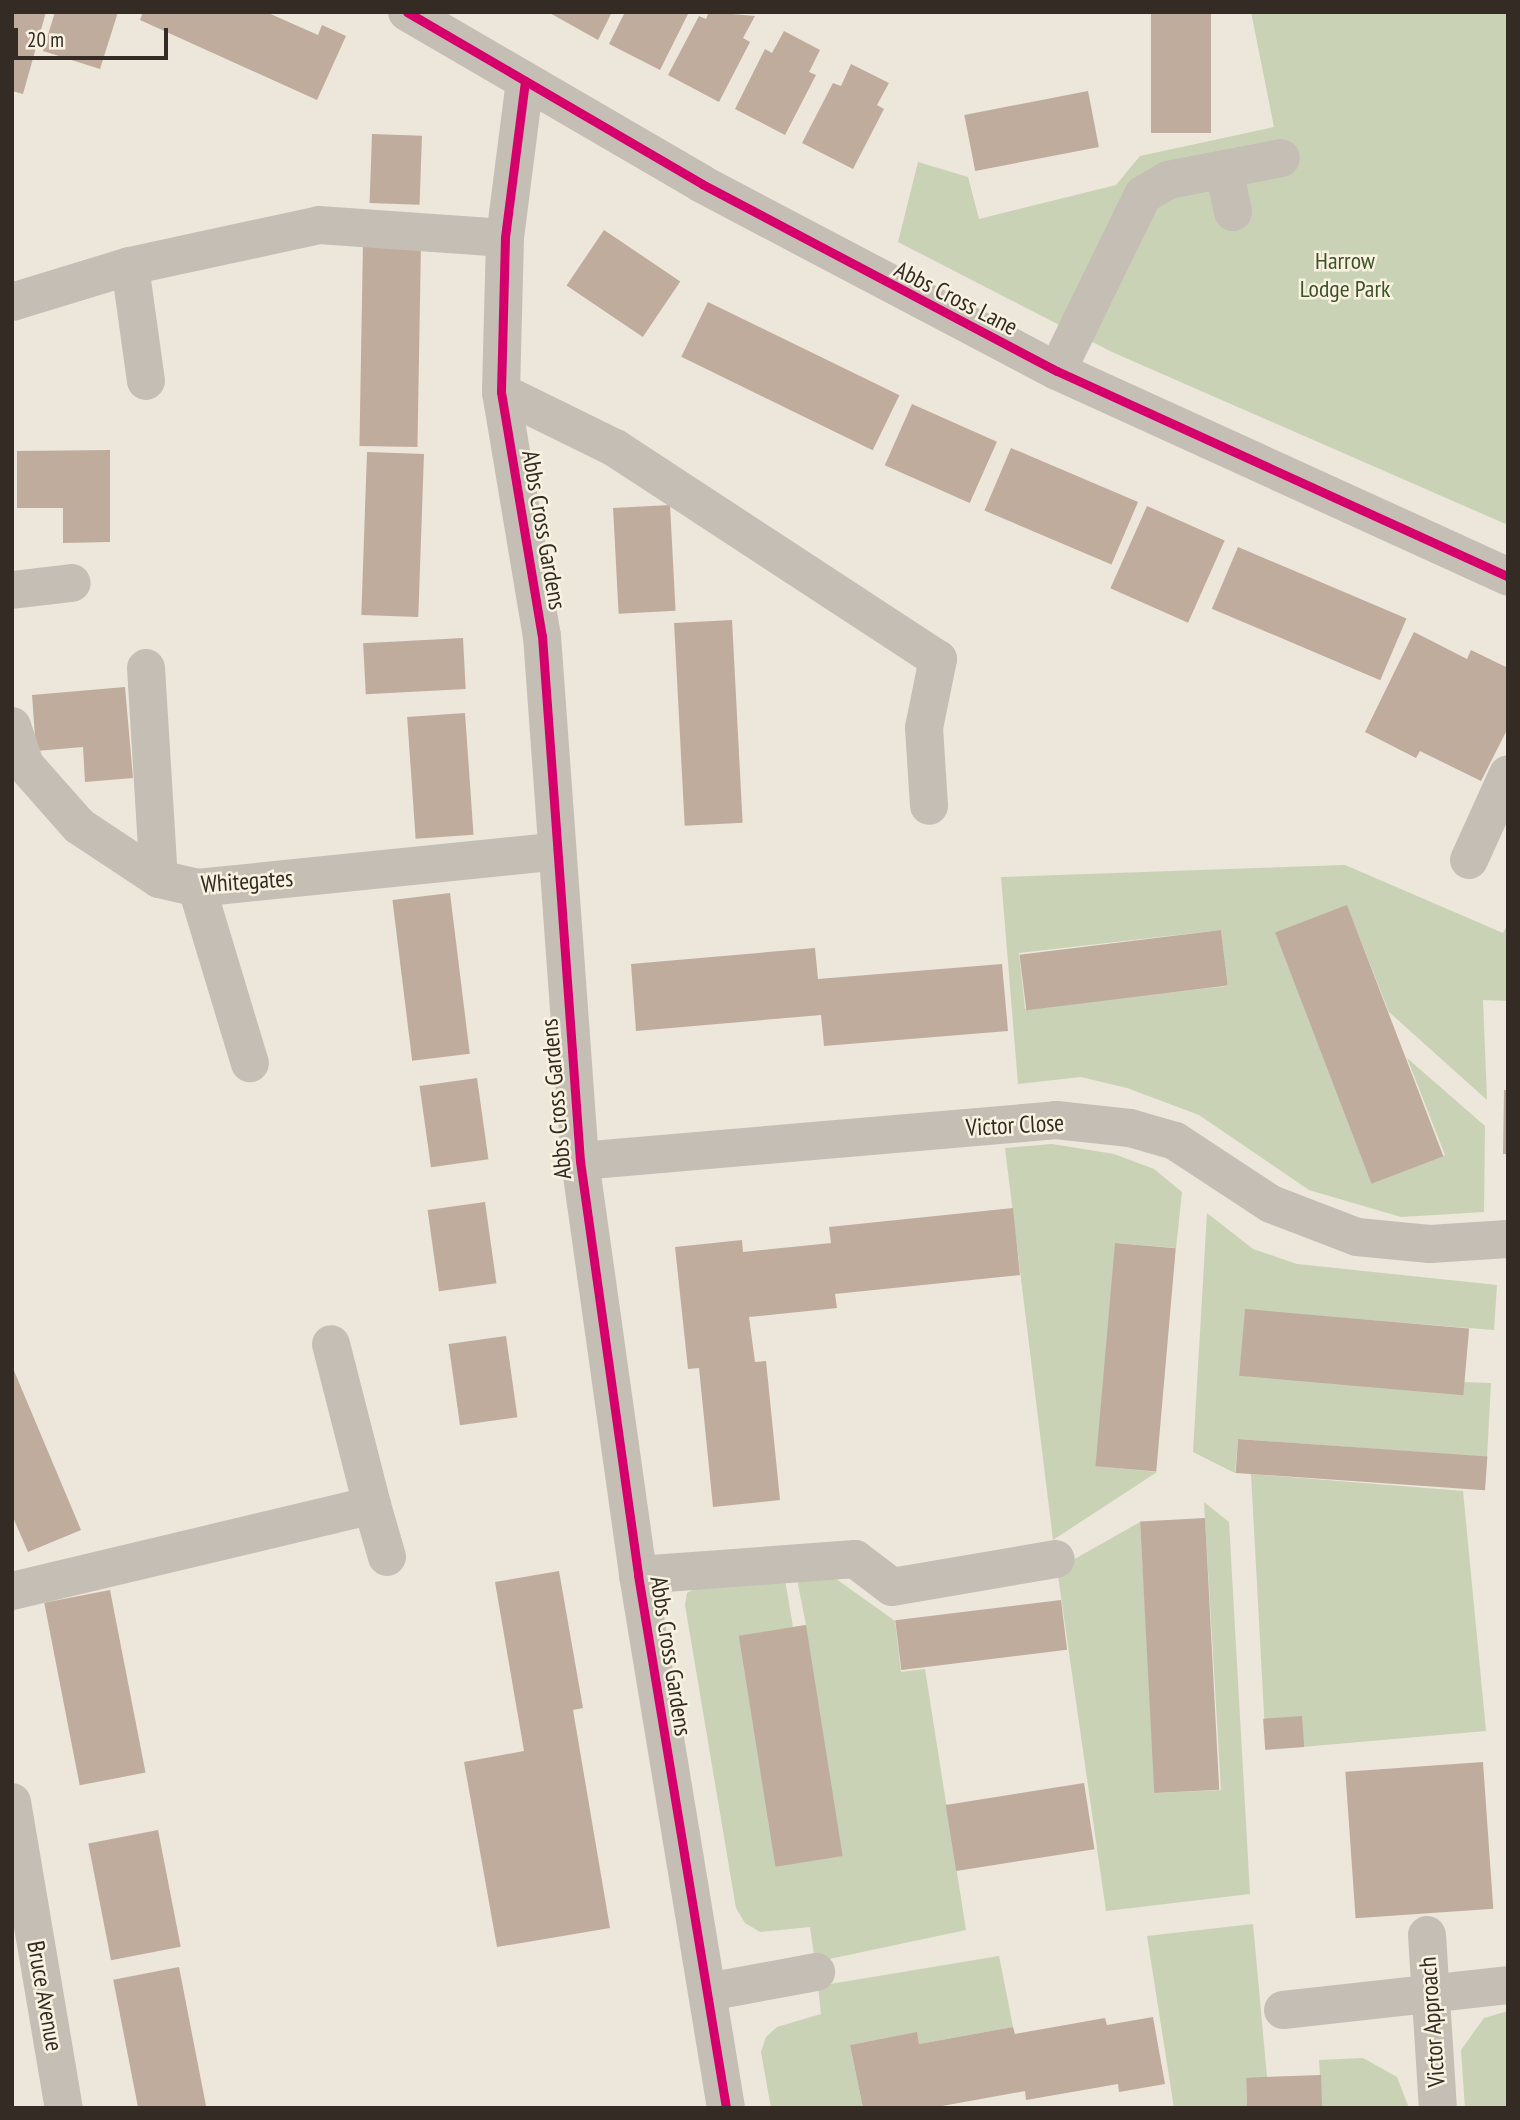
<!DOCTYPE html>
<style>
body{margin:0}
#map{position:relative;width:1520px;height:2120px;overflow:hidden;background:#ece6db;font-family:"PT Sans Narrow",sans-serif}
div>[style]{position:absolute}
.green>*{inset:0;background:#c9d2b4}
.building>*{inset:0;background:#c0ac9c;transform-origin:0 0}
.minor>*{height:38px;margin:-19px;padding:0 19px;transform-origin:19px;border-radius:19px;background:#c4beb5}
.cycleway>*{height:9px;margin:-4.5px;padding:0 4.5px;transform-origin:4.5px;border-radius:4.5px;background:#d6006c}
span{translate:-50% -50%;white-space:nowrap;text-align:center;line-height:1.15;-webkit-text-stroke:5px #f9f2e1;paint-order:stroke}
.park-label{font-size:24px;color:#3c5327}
.street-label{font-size:24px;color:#332b24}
.frame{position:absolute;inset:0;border:14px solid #332b24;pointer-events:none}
.scale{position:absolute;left:14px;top:28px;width:154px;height:32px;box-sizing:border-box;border:4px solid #332b24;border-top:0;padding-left:9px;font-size:21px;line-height:24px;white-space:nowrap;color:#332b24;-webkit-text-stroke:5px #f9f2e1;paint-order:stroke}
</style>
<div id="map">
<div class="green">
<div style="clip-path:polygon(1251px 12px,1508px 12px,1508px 525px,1112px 352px,898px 242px,918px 162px,968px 177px,979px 219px,1116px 185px,1140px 156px,1274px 127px)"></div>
<div style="clip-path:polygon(evenodd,1345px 865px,1503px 933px,1508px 924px,1508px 1001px,1483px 1000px,1487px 1100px,1389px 1012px,1347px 906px,1276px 934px,1373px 1183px,1445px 1155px,1407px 1058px,1485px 1126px,1484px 1212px,1401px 1217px,1309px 1190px,1199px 1115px,1127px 1088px,1081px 1077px,1018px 1084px,1001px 877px,1345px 865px,1221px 930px,1228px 986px,1025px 1009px,1019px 953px,1221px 930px)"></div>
<div style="clip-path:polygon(1052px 1144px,1114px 1154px,1154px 1169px,1182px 1192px,1176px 1248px,1116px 1243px,1096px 1466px,1157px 1472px,1053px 1540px,1005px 1148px)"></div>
<div style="clip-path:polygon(1207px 1213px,1253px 1249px,1297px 1264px,1497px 1285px,1494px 1330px,1245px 1310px,1240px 1375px,1491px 1383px,1487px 1457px,1238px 1439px,1235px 1473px,1193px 1452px)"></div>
<div style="clip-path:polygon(1251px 1474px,1463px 1491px,1486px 1731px,1266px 1750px)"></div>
<div style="clip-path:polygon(1204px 1502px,1229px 1522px,1250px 1894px,1106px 1911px,1057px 1569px,1140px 1522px,1156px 1793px,1221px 1790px)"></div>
<div style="clip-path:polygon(832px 1576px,895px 1621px,901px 1672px,925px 1669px,966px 1930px,815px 1962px,810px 1927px,760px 1932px,745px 1923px,736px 1908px,685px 1605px,687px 1593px,698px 1587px,785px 1580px,793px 1627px,806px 1625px,797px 1579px)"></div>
<div style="clip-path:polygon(1253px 1924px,1267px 2077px,1246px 2077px,1247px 2108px,1174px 2108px,1147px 1936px)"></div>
<div style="clip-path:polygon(999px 1956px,1013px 2027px,919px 2044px,916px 2033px,850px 2045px,863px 2108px,771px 2108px,761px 2052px,766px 2037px,777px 2027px,821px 2014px,818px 1986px)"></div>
<div style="clip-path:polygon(1508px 2011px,1508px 2108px,1465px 2108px,1461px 2050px,1484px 2018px)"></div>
<div style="clip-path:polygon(1363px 2058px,1397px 2077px,1409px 2108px,1322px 2108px,1319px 2060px)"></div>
</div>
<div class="building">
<div style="clip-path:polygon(12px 12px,46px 12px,23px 94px,12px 91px)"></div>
<div style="clip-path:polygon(55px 12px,118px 12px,100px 69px,43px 51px)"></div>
<div style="clip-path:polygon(143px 12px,266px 12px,318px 35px,322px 25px,346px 36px,317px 100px,140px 20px)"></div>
<div style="clip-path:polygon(548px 12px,612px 12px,598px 40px)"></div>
<div style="clip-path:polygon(625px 12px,689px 12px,660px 70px,609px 44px)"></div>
<div style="clip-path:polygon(709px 12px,755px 16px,743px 38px,750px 42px,719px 102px,668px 75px,699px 16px,706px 19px)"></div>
<div style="left:1151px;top:12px;width:60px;height:121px"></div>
<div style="clip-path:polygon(784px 31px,820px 50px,809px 72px,816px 75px,785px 135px,735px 109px,765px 49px,772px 53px)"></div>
<div style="clip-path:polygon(851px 64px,889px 83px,877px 105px,884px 109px,853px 169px,802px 143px,833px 83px,841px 86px)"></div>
<div style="left:1088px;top:91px;width:57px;height:126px;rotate:79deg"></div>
<div style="left:372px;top:134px;width:50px;height:69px;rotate:2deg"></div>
<div style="left:604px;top:230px;width:92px;height:67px;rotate:34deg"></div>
<div style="left:363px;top:242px;width:58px;height:204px;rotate:1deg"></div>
<div style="left:708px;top:302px;width:213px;height:61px;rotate:26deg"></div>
<div style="left:912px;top:404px;width:93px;height:67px;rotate:24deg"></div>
<div style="left:1011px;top:448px;width:138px;height:68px;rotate:23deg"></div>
<div style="clip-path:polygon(110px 450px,110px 542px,63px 543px,63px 508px,17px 508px,17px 451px)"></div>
<div style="left:367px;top:452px;width:57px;height:163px;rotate:2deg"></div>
<div style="left:670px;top:505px;width:106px;height:57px;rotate:87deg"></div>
<div style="left:1147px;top:506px;width:85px;height:90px;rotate:24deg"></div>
<div style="left:1238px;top:547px;width:183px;height:67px;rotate:23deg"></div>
<div style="left:732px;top:620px;width:203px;height:58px;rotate:87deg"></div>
<div style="clip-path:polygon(1414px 632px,1467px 659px,1471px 650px,1508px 668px,1508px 728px,1481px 781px,1420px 751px,1416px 758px,1365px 732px)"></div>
<div style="left:463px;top:638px;width:51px;height:100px;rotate:87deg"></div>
<div style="clip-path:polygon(125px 687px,133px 778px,85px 782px,83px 747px,36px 751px,32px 695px)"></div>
<div style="left:465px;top:713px;width:122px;height:58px;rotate:86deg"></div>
<div style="left:450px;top:893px;width:162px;height:58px;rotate:83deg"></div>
<div style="left:1347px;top:905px;width:269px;height:77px;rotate:69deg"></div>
<div style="left:1221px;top:930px;width:56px;height:203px;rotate:83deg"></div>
<div style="clip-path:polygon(815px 948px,818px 979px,1002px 964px,1008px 1031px,824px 1046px,821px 1015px,636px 1031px,631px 964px)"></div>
<div style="left:477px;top:1078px;width:82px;height:58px;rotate:82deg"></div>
<div style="clip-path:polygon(1504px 1090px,1508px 1090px,1508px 1154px,1503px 1154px)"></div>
<div style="left:485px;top:1202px;width:82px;height:58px;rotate:82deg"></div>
<div style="clip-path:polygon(1013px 1208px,1020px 1275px,835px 1294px,837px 1308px,749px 1317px,755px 1362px,766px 1361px,780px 1500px,713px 1507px,699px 1368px,688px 1369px,675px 1247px,742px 1240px,743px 1252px,831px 1243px,829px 1227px)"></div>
<div style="left:1115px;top:1243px;width:61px;height:224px;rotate:5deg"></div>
<div style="left:1245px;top:1309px;width:225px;height:67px;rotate:5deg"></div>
<div style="left:506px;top:1336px;width:82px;height:58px;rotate:82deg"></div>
<div style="clip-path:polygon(12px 1366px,81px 1530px,28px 1552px,12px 1515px)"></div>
<div style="left:1238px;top:1439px;width:250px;height:34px;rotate:4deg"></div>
<div style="left:1205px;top:1518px;width:272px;height:65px;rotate:87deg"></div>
<div style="clip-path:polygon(559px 1571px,583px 1708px,573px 1710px,610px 1928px,497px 1947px,464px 1762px,524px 1751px,495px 1582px)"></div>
<div style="left:110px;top:1590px;width:186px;height:67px;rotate:79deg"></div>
<div style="left:1061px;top:1600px;width:50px;height:167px;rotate:83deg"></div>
<div style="left:806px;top:1625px;width:234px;height:68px;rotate:81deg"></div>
<div style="left:1302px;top:1716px;width:31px;height:39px;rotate:86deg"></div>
<div style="left:1483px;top:1762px;width:147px;height:138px;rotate:86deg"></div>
<div style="left:1084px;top:1783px;width:67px;height:140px;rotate:81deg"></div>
<div style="left:158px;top:1830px;width:119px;height:71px;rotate:79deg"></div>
<div style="left:179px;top:1967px;width:144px;height:67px;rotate:79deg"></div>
<div style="clip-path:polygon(1153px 2017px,1165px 2084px,1119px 2092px,1118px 2084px,1026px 2100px,1025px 2091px,931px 2108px,863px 2108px,850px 2045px,917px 2032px,919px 2044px,1013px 2027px,1015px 2034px,1105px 2018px,1107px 2025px)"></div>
<div style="left:1321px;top:2075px;width:33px;height:75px;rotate:88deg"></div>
</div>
<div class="minor">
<div style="left:407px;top:12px;width:341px;rotate:30.2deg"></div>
<div style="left:702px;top:184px;width:401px;rotate:27.8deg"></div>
<div style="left:1057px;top:371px;width:496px;rotate:24.5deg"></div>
<div style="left:525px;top:81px;width:158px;rotate:97.3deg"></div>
<div style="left:505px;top:238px;width:154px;rotate:91.5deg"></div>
<div style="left:501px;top:392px;width:247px;rotate:80.5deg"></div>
<div style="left:542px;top:636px;width:526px;rotate:85.86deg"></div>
<div style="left:580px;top:1161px;width:418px;rotate:82deg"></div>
<div style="left:638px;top:1575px;width:540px;rotate:80.62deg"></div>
<div style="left:1224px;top:169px;width:44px;rotate:78.2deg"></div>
<div style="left:130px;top:266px;width:116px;rotate:82.1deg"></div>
<div style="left:12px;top:302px;width:123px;rotate:-17deg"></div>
<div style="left:130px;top:266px;width:193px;rotate:-12.2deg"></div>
<div style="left:319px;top:225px;width:186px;rotate:4deg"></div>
<div style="left:1057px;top:371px;width:196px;rotate:-64deg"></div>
<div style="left:1143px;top:195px;width:29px;rotate:-31deg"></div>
<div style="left:1168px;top:180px;width:115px;rotate:-11deg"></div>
<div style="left:501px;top:392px;width:127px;rotate:26.2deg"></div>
<div style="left:615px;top:448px;width:386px;rotate:33.2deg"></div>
<div style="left:938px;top:659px;width:70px;rotate:101.5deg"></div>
<div style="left:924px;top:728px;width:78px;rotate:86.3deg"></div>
<div style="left:12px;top:590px;width:60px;rotate:-6.7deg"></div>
<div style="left:146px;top:668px;width:211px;rotate:86.5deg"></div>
<div style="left:12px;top:726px;width:41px;rotate:71.6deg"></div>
<div style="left:25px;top:765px;width:81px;rotate:48.5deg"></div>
<div style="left:79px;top:826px;width:96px;rotate:33.5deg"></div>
<div style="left:159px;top:879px;width:39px;rotate:13deg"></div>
<div style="left:197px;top:888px;width:359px;rotate:-5.8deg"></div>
<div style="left:1469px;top:860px;width:94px;rotate:-65.6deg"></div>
<div style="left:197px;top:888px;width:183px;rotate:73.2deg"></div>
<div style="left:580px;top:1161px;width:478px;rotate:-4.9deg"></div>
<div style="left:1056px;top:1120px;width:74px;rotate:6.2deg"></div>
<div style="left:1130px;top:1128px;width:47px;rotate:16.1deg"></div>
<div style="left:1175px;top:1141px;width:115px;rotate:33.3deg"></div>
<div style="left:1271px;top:1204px;width:92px;rotate:21deg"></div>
<div style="left:1357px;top:1237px;width:73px;rotate:5.5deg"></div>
<div style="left:1430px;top:1244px;width:78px;rotate:-3.7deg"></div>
<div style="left:372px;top:1505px;width:54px;rotate:73.9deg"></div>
<div style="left:638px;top:1575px;width:218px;rotate:-4.2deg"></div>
<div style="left:855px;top:1559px;width:46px;rotate:37.1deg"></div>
<div style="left:892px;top:1587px;width:166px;rotate:-9.7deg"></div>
<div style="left:12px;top:1591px;width:370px;rotate:-13.4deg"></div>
<div style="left:372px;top:1505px;width:166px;rotate:-104.3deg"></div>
<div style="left:12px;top:1802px;width:310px;rotate:80.4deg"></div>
<div style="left:1427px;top:1935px;width:173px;rotate:86.4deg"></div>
<div style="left:708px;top:1992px;width:110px;rotate:-10.5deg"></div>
<div style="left:1283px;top:2010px;width:226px;rotate:-6.3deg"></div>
</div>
<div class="cycleway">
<div style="left:407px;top:12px;width:341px;rotate:30.2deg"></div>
<div style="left:702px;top:184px;width:401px;rotate:27.8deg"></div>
<div style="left:1057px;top:371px;width:496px;rotate:24.5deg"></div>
<div style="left:525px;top:81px;width:158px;rotate:97.3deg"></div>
<div style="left:505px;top:238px;width:154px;rotate:91.5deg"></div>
<div style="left:501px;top:392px;width:247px;rotate:80.5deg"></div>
<div style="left:542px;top:636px;width:526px;rotate:85.86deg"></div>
<div style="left:580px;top:1161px;width:418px;rotate:82deg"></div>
<div style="left:638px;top:1575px;width:540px;rotate:80.62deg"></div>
</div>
<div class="park-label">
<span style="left:1345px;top:275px">Harrow<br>Lodge Park</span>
</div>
<div class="street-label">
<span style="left:956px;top:298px;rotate:27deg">Abbs Cross Lane</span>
<span style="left:544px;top:530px;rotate:80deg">Abbs Cross Gardens</span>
<span style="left:247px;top:881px;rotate:-4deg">Whitegates</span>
<span style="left:556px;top:1099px;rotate:-95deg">Abbs Cross Gardens</span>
<span style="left:1015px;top:1125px;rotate:-3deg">Victor Close</span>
<span style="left:671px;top:1656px;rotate:81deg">Abbs Cross Gardens</span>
<span style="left:45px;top:1996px;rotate:80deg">Bruce Avenue</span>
<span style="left:1432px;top:2022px;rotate:-94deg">Victor Approach</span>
</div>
<div class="frame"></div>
<div class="scale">20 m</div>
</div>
